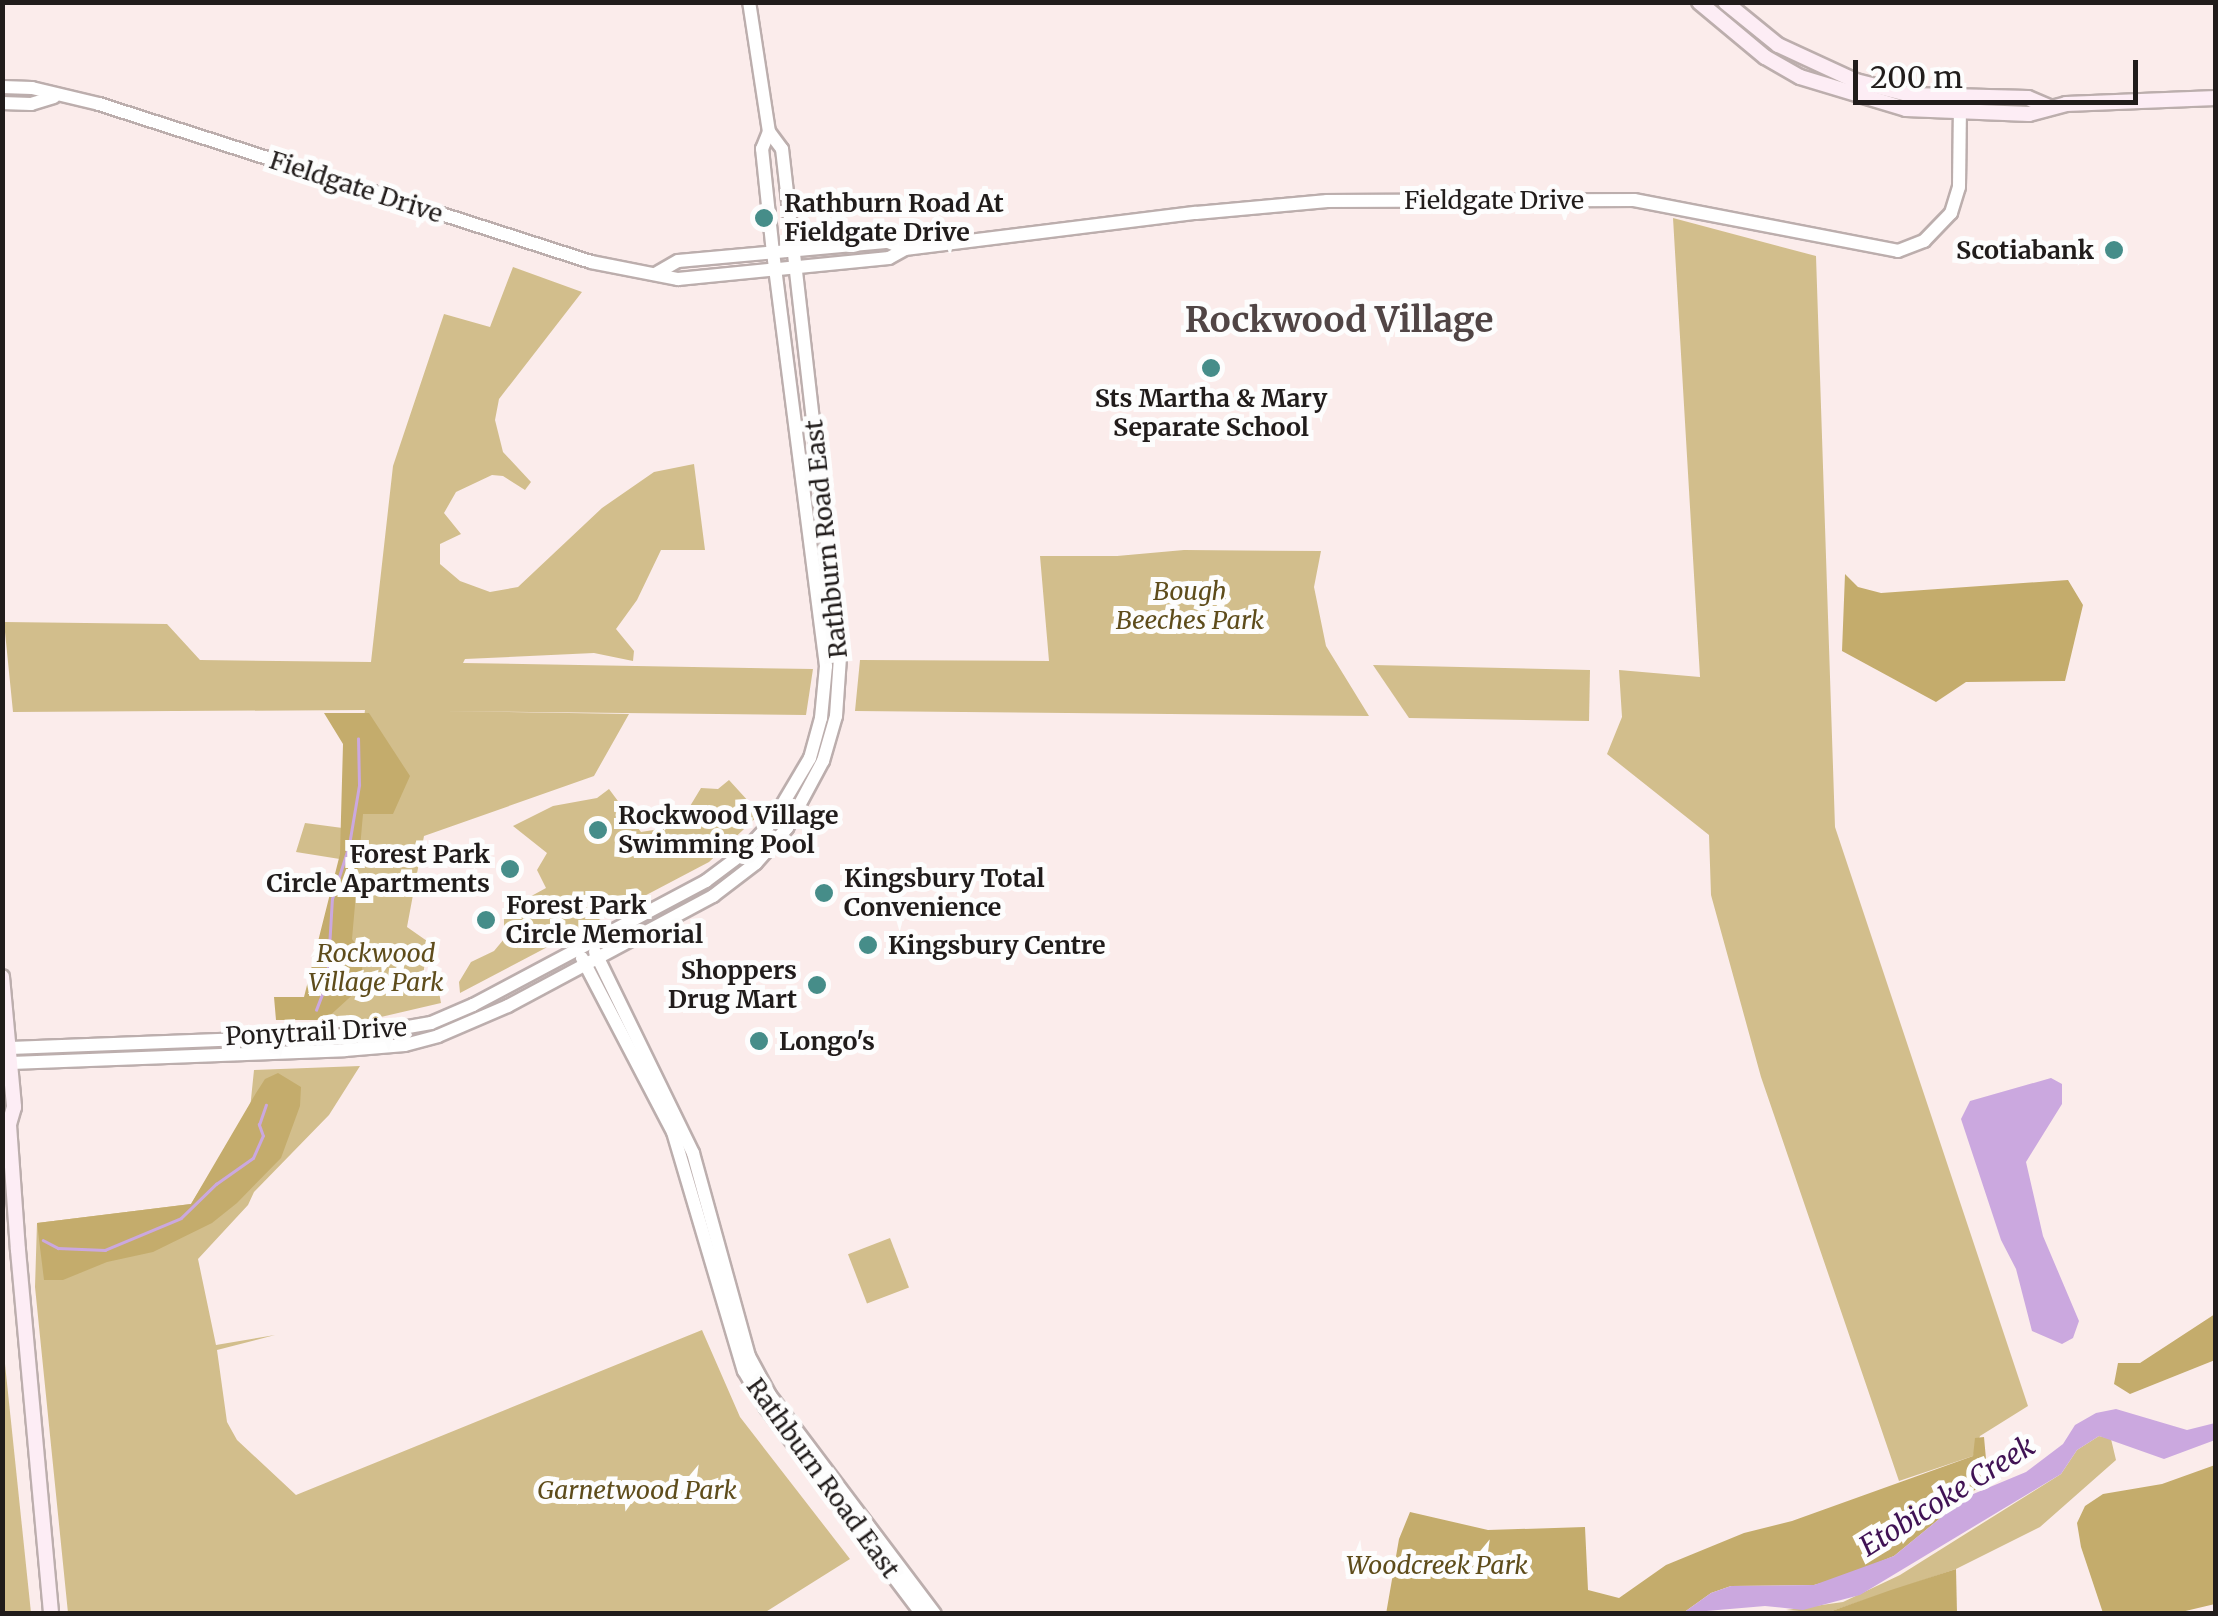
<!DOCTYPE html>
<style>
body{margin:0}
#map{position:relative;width:2218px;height:1616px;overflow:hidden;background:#fbeceb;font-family:Merriweather,serif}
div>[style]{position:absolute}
.green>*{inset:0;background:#d2be8c;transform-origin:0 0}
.forest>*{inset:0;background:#c4ac6c}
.water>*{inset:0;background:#cba8df}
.stream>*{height:2.5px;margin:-1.25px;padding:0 1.25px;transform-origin:1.25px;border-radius:1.25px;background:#cba8df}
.roads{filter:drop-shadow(2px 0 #bcaead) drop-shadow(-2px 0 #bcaead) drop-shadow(0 2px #bcaead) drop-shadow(0 -2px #bcaead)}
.tertiary>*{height:12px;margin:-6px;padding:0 6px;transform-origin:6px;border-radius:6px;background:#fff}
.secondary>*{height:14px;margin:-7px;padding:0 7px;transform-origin:7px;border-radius:7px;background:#fdedf5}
.dots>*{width:28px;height:28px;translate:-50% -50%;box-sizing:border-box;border:5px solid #fdfdfd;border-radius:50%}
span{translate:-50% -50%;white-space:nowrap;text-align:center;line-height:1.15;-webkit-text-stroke:10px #fdfdfd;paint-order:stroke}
.street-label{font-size:25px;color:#211c1b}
.poi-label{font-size:25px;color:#211c1b;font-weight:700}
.left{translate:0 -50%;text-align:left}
.right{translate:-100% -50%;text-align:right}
.park-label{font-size:25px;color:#5e4c1b;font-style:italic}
.water-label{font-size:28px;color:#401254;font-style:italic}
.district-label{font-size:35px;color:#514545;font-weight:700}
.frame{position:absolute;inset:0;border:5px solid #211c1b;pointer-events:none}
.scale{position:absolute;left:1853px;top:60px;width:285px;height:45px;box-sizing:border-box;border:5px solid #211c1b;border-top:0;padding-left:12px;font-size:30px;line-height:35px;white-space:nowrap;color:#211c1b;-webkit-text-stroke:8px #fdfdfd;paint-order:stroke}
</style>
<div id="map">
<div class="green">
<div style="clip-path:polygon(1673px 218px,1816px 256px,1835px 827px,2028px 1406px,1980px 1436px,1973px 1456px,1899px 1481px,1761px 1077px,1711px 895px,1709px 835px,1607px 754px,1622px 717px,1619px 670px,1700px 677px)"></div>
<div style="clip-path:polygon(513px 267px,582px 292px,499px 399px,495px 420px,503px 452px,531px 482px,525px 490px,503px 476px,492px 475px,456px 492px,444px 513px,461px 534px,440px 544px,440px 564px,460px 581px,490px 592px,518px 587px,602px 508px,654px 472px,694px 464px,705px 550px,661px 550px,637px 600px,616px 629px,634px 651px,633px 661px,594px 653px,465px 659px,463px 663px,813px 669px,806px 715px,440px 711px,629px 714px,594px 776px,424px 836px,407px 927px,427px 941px,423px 978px,439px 992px,441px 1003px,368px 1020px,302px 1020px,316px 1010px,346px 860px,296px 852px,305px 823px,350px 829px,365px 710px,13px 712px,4px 622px,167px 624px,200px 660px,371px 662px,393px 466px,444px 314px,490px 327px)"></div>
<div style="clip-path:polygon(1184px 550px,1321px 551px,1314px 587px,1326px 646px,1369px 716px,855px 711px,860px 660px,1049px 661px,1040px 556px,1117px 556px)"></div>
<div style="clip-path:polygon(1373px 665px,1590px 670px,1589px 721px,1409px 718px)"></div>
<div style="clip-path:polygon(729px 780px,760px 814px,709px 862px,460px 993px,459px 982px,471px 962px,494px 951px,504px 939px,504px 911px,546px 888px,537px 870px,547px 853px,513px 826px,553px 806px,597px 798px,609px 789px,641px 832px,678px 826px,701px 788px,718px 789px)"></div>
<div style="clip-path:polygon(360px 1066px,329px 1115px,254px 1192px,248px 1205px,198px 1259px,216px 1345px,275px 1335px,217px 1350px,227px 1422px,237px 1440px,296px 1495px,702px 1330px,740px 1417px,850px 1559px,764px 1613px,68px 1613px,35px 1287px,37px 1223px,191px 1204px,250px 1109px,254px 1070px)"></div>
<div style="left:890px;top:1238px;width:53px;height:45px;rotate:69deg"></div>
<div style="clip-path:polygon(3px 1364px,5px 1364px,31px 1613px,3px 1613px)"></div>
<div style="clip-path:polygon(2099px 1436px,2111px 1439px,2116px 1460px,2040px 1527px,1956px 1569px,1826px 1613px,1786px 1610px,1843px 1602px,1900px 1575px,2061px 1474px,2077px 1450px)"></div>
</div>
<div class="forest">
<div style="clip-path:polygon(1845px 574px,1858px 587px,1881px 593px,2068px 580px,2083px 605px,2065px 681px,1966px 682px,1936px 702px,1842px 651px)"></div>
<div style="clip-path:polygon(324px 713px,369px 713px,410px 776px,393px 814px,363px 814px,352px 939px,364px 956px,359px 989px,325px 1020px,276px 1020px,274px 997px,304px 997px,340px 854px,343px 744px)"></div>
<div style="clip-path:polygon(278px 1073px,301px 1087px,300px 1106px,281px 1158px,237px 1203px,212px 1223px,153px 1252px,107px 1262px,63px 1280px,44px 1280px,37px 1223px,191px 1204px,256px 1093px,265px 1079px)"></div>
<div style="clip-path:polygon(2215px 1314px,2215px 1360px,2130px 1394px,2114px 1384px,2118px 1363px,2140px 1363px)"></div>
<div style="clip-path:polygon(1984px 1437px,1987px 1470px,1981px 1485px,1894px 1556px,1840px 1578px,1814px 1585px,1731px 1586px,1711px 1593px,1683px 1613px,1386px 1614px,1399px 1539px,1410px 1512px,1488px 1530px,1585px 1527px,1588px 1590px,1619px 1598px,1666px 1565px,1744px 1533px,1792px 1521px,1973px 1456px,1975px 1438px)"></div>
<div style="clip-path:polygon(2215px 1465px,2215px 1604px,2177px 1613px,2103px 1613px,2081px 1547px,2077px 1523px,2085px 1506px,2103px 1494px,2162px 1484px)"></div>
<div style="clip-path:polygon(1956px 1569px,1957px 1613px,1826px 1613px,1891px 1590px)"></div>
</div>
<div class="water">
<div style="clip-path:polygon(2051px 1078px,2062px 1084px,2062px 1104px,2026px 1162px,2043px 1236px,2079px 1321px,2073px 1338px,2062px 1344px,2032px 1331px,2016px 1269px,2001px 1240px,1961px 1119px,1970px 1101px)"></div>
<div style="clip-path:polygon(2116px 1409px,2187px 1430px,2215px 1423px,2215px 1440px,2164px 1459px,2099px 1436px,2077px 1450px,2061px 1474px,1860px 1595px,1803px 1610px,1765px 1606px,1683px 1613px,1711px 1593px,1731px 1586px,1814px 1585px,1894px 1556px,1966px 1497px,2026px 1472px,2063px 1444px,2075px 1425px,2096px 1413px)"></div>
</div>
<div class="stream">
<div style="left:316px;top:1010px;width:30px;rotate:-69deg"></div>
<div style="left:327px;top:982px;width:83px;rotate:-86.6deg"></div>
<div style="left:332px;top:899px;width:57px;rotate:-72.5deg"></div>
<div style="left:349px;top:845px;width:61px;rotate:-80.5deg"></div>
<div style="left:359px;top:785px;width:46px;rotate:-91.2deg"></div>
<div style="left:43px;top:1240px;width:17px;rotate:28deg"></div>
<div style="left:58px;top:1248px;width:47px;rotate:2.4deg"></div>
<div style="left:105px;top:1250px;width:82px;rotate:-22.8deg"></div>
<div style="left:181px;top:1218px;width:49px;rotate:-44.2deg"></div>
<div style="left:216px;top:1184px;width:45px;rotate:-35.1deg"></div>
<div style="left:253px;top:1158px;width:24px;rotate:-66deg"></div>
<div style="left:263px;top:1136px;width:12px;rotate:-110deg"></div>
<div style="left:259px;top:1125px;width:21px;rotate:-71deg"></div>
</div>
<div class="roads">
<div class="tertiary">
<div style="left:2px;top:87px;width:30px;rotate:2deg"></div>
<div style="left:32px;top:88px;width:69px;rotate:13.4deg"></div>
<div style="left:99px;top:104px;width:517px;rotate:17.8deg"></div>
<div style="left:591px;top:262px;width:89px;rotate:11.1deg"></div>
<div style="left:678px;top:279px;width:212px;rotate:-5.7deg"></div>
<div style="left:889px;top:258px;width:18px;rotate:-29deg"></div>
<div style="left:905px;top:249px;width:293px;rotate:-7.1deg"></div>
<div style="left:1196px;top:213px;width:132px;rotate:-5.2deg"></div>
<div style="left:1327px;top:201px;width:307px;rotate:-0.2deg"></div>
<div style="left:1634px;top:200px;width:269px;rotate:10.9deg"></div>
<div style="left:1898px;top:251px;width:28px;rotate:-21deg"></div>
<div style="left:1924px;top:241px;width:39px;rotate:-46deg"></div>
<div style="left:1951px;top:213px;width:27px;rotate:-73deg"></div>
<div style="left:1959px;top:187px;width:82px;rotate:-89.3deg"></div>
<div style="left:2px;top:103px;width:29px;rotate:2deg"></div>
<div style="left:31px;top:104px;width:24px;rotate:-17deg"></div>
<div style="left:657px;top:273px;width:24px;rotate:-30deg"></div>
<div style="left:678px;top:261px;width:211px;rotate:-5.2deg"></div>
<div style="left:888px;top:242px;width:18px;rotate:22deg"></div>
<div style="left:595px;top:952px;width:224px;rotate:64deg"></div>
<div style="left:693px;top:1153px;width:211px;rotate:74.6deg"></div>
<div style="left:749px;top:1356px;width:44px;rotate:61.7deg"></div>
<div style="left:770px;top:1395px;width:274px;rotate:53deg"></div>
<div style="left:582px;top:958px;width:196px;rotate:62.4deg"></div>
<div style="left:673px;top:1132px;width:249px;rotate:73.5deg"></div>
<div style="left:744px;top:1371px;width:43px;rotate:59.3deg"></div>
<div style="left:766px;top:1408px;width:258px;rotate:52.9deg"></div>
<div style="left:10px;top:1048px;width:358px;rotate:-2.2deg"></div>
<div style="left:368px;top:1034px;width:64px;rotate:-9.9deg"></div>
<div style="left:431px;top:1023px;width:46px;rotate:-23.2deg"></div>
<div style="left:473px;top:1005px;width:264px;rotate:-28deg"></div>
<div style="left:706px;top:881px;width:45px;rotate:-36.9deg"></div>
<div style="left:742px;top:854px;width:44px;rotate:-46.8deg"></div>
<div style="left:772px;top:822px;width:74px;rotate:-59.3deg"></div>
<div style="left:810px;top:758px;width:41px;rotate:-74.6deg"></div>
<div style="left:821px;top:718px;width:52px;rotate:-84.5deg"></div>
<div style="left:826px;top:666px;width:416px;rotate:-97.3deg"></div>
<div style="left:773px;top:253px;width:105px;rotate:-96deg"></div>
<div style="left:762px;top:149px;width:18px;rotate:-68deg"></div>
<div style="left:11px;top:1063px;width:334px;rotate:-2.2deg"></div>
<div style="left:345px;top:1050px;width:60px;rotate:-4.8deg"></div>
<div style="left:405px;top:1045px;width:34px;rotate:-15deg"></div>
<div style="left:438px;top:1036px;width:76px;rotate:-23.2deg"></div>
<div style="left:508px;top:1006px;width:233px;rotate:-28.2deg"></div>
<div style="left:713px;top:896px;width:54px;rotate:-37.5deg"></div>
<div style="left:756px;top:863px;width:47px;rotate:-48.5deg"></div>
<div style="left:787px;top:828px;width:76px;rotate:-61.8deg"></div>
<div style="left:823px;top:761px;width:47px;rotate:-73.9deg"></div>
<div style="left:836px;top:716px;width:59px;rotate:-86.1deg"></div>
<div style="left:840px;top:657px;width:511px;rotate:-96.51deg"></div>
<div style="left:782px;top:149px;width:21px;rotate:-127deg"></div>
<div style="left:769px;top:132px;width:132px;rotate:-98.7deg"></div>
</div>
<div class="secondary">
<div style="left:1699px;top:2px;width:86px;rotate:39.8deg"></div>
<div style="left:1765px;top:57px;width:40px;rotate:29.7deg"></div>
<div style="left:1800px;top:77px;width:111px;rotate:16.8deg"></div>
<div style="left:1906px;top:109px;width:123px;rotate:2.3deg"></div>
<div style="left:2029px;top:114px;width:38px;rotate:-15deg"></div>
<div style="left:2066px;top:104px;width:150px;rotate:-2.3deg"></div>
<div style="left:1725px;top:2px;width:68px;rotate:39.1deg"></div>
<div style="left:1778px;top:45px;width:86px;rotate:24.8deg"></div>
<div style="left:1856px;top:81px;width:57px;rotate:14.3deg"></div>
<div style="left:1911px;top:95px;width:117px;rotate:1.5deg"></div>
<div style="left:2028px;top:98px;width:21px;rotate:23deg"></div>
<div style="left:2px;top:977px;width:131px;rotate:84.7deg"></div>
<div style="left:14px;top:1107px;width:19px;rotate:106deg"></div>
<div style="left:9px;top:1125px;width:125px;rotate:85.9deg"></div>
<div style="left:18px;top:1250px;width:365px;rotate:84.8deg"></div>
</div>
</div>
<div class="dots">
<div style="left:764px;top:218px;background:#468d89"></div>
<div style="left:2114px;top:250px;background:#468d89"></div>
<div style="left:1211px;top:368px;background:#468d89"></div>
<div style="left:598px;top:830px;background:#468d89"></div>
<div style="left:510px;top:869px;background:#468d89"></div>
<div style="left:824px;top:893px;background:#468d89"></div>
<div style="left:486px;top:920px;background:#468d89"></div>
<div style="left:868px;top:945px;background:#468d89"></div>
<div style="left:817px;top:985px;background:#468d89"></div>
<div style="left:759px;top:1041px;background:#468d89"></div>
</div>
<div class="street-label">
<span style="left:356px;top:187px;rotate:18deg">Fieldgate Drive</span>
<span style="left:1494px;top:200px">Fieldgate Drive</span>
<span style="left:826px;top:539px;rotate:-96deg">Rathburn Road East</span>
<span style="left:316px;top:1032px;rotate:-3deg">Ponytrail Drive</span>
<span style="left:823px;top:1478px;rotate:54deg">Rathburn Road East</span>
</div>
<div class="poi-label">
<span class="left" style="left:784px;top:218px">Rathburn Road At<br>Fieldgate Drive</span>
<span class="right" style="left:2094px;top:250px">Scotiabank</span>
<span style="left:1211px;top:413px">Sts Martha &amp; Mary<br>Separate School</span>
<span class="left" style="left:618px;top:830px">Rockwood Village<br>Swimming Pool</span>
<span class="right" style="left:490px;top:869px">Forest Park<br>Circle Apartments</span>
<span class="left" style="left:844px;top:893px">Kingsbury Total<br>Convenience</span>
<span class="left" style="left:506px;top:920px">Forest Park<br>Circle Memorial</span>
<span class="left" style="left:888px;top:945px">Kingsbury Centre</span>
<span class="right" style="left:797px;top:985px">Shoppers<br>Drug Mart</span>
<span class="left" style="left:779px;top:1041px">Longo's</span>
</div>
<div class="park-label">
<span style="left:1190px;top:606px">Bough<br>Beeches Park</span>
<span style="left:376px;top:968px">Rockwood<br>Village Park</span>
<span style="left:637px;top:1490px">Garnetwood Park</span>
<span style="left:1437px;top:1565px">Woodcreek Park</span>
</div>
<div class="water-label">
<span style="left:1947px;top:1496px;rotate:-32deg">Etobicoke Creek</span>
</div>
<div class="district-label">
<span style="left:1339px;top:320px">Rockwood Village</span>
</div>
<div class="frame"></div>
<div class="scale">200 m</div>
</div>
